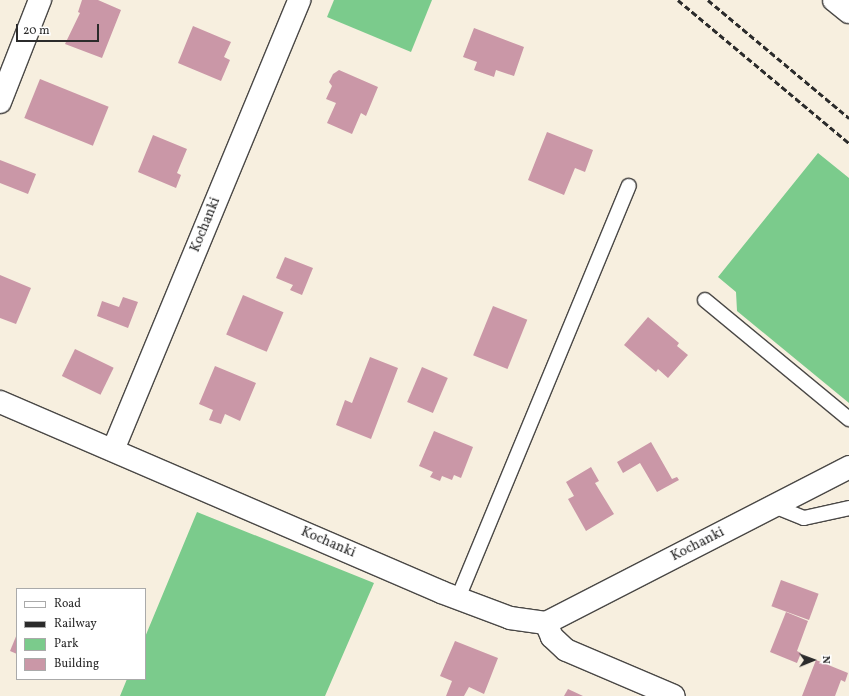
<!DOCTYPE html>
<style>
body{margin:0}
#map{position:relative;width:849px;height:696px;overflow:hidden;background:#f7efdf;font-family:Vollkorn,serif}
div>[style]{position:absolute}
.green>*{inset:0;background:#7bcb8c}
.building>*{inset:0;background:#ca97a7;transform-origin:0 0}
.roads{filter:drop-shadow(1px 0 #4a4846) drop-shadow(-1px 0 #4a4846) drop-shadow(0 1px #4a4846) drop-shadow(0 -1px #4a4846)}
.lane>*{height:14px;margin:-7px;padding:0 7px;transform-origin:7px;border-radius:7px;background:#fff}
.street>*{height:22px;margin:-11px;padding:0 11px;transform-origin:11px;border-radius:11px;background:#fff}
.rail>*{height:3px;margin-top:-1.5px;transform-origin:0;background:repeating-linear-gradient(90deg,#2b2b2b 0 6px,transparent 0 9px)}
span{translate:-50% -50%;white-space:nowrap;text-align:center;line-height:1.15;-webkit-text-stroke:3.5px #fff;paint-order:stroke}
.street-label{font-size:14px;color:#2b2b2b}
.legend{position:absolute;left:16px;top:588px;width:130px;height:92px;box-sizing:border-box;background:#fff;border:1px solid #aaa;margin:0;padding:5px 7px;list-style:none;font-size:12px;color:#2b2b2b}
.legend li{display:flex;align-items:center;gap:8px;height:20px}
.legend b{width:20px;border:1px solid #aaa}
.north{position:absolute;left:793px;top:640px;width:40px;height:40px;-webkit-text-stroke:3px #fff;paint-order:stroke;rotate:89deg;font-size:11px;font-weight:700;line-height:16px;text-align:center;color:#2b2b2b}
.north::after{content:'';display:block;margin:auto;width:14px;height:18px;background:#2b2b2b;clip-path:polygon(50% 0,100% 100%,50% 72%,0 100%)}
.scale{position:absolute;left:16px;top:24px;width:83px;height:18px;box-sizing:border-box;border:2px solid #2b2b2b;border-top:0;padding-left:5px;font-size:12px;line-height:14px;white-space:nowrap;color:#2b2b2b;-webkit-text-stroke:3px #fff;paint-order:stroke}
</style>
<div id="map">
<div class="green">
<div style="clip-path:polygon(334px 0,432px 0,411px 52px,327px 17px)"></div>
<div style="clip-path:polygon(818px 153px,849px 178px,849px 403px,737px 311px,736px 292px,718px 277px)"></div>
<div style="clip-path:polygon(197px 512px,374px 583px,325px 696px,120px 696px,127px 679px,145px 679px,145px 637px)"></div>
</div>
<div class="building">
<div style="clip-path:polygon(82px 0,98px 0,121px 10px,102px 58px,65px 44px,80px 13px,78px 12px)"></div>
<div style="clip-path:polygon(193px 26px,231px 42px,224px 57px,230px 60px,221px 81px,178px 63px)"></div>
<div style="clip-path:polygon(474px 28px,524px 47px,514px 76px,496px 70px,494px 77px,474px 70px,477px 62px,463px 57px)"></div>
<div style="clip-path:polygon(339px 70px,378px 87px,366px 116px,361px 113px,352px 134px,327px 123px,336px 103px,326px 99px,332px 86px,329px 82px,333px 74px)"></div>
<div style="left:40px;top:79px;width:74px;height:42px;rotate:22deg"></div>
<div style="clip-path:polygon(547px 132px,593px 150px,585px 172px,575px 168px,564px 195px,528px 180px)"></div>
<div style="clip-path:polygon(153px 135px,187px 149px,177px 173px,181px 175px,176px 188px,138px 172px)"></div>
<div style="clip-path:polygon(0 160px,36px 174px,28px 194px,0 183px)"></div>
<div style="clip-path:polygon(285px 257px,313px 268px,302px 295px,290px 290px,293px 285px,276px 278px)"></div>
<div style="clip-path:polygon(0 275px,31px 288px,16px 324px,0 318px)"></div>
<div style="left:243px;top:295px;width:44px;height:43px;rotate:23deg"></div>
<div style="clip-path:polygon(123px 297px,138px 302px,128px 328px,97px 316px,102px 301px,119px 307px)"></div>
<div style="left:493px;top:306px;width:37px;height:53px;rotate:22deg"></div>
<div style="clip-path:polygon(648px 317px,679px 343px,677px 346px,688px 355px,668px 378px,658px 369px,656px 372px,624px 345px)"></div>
<div style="left:75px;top:349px;width:43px;height:30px;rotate:26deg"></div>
<div style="clip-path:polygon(370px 357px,398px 368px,371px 439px,336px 425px,345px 400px,352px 403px)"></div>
<div style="clip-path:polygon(215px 366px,256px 383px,240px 421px,225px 414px,221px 424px,209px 420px,213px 410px,199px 404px)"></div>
<div style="left:422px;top:367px;width:28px;height:38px;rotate:23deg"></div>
<div style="clip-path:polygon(434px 431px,473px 447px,461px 478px,454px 475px,452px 480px,442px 476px,440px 481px,430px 477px,433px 472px,419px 466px)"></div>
<div style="clip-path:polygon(651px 442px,672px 479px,677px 477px,679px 480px,657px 492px,640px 463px,623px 473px,617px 462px)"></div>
<div style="clip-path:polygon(591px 467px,599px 481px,595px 483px,614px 514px,586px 531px,568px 499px,574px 496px,566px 482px)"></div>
<div style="left:781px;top:580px;width:40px;height:28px;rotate:20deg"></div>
<div style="clip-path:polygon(786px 612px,808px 621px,797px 651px,801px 653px,797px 663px,770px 652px)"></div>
<div style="clip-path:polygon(17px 634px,17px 654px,10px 651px)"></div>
<div style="clip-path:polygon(455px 641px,498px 658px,484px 694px,469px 687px,464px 696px,446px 696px,452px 681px,440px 676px)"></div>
<div style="clip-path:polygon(816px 660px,848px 673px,845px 682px,841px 680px,835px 696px,802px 696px)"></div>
<div style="clip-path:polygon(568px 689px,583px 696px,564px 696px)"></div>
</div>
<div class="roads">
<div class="lane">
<div style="left:705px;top:300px;width:187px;rotate:39.6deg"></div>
<div style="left:774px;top:506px;width:32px;rotate:22deg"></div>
<div style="left:804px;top:518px;width:46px;rotate:-12.5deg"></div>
<div style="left:458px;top:598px;width:446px;rotate:-67.5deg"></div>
</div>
<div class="street">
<div style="left:834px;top:0;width:19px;rotate:39deg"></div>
<div style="left:0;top:102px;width:110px;rotate:-68.6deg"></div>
<div style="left:0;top:402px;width:480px;rotate:23.3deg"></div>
<div style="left:441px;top:592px;width:74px;rotate:20.6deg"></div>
<div style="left:510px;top:618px;width:36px;rotate:8deg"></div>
<div style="left:546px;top:623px;width:341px;rotate:-27.2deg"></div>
<div style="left:113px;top:450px;width:487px;rotate:-67.5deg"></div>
<div style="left:546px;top:623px;width:15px;rotate:67deg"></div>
<div style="left:552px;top:637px;width:19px;rotate:43deg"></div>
<div style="left:566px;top:650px;width:117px;rotate:23.1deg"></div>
</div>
</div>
<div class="rail">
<div style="left:678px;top:0;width:223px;rotate:39.9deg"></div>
<div style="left:708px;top:0;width:184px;rotate:39.9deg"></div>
</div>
<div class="street-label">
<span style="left:206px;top:225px;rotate:-68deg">Kochanki</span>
<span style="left:328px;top:543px;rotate:23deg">Kochanki</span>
<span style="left:698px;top:545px;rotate:-27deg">Kochanki</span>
</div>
<ul class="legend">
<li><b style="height:5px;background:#fff"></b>Road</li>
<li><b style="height:5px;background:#2b2b2b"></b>Railway</li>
<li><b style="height:11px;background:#7bcb8c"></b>Park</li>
<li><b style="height:11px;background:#ca97a7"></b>Building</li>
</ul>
<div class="north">N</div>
<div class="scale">20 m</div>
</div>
